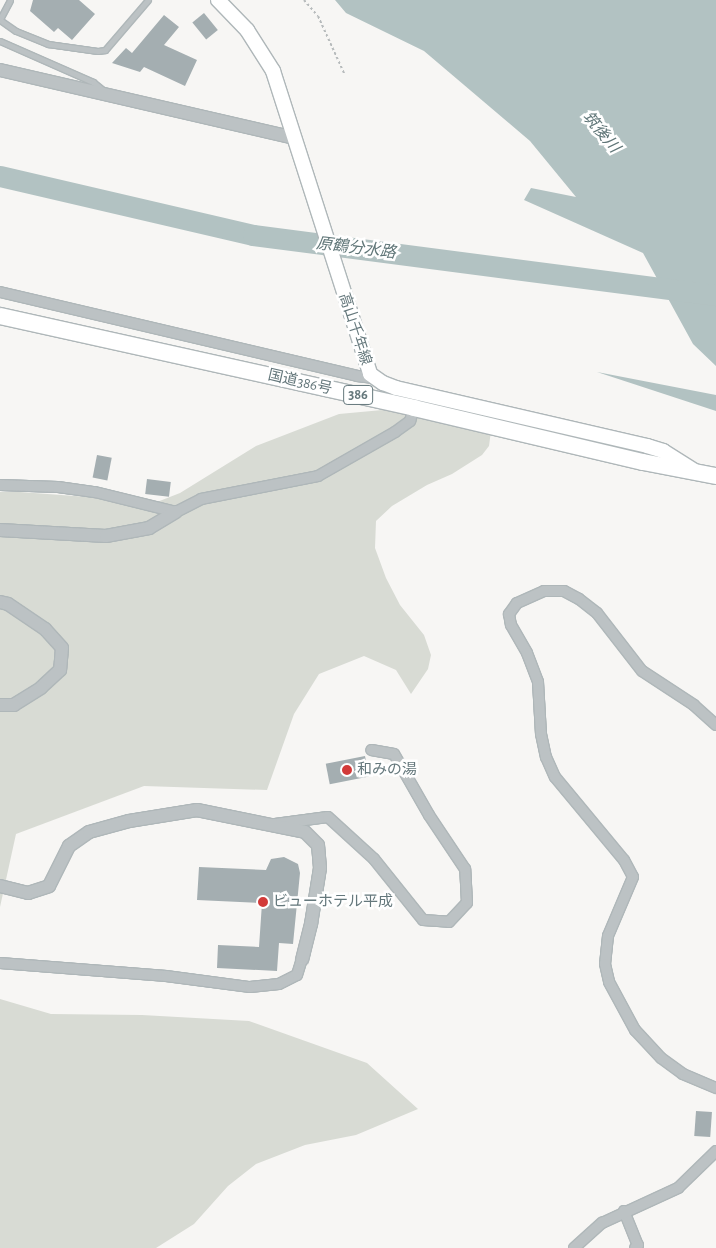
<!DOCTYPE html>
<meta charset="utf-8">
<style>
body{margin:0}
#map{position:relative;width:716px;height:1248px;overflow:hidden;background:#f7f6f4;font-family:"Alegreya Sans","Noto Sans JP",sans-serif}
div>[style]{position:absolute}
.green>*{inset:0;background:#d8dbd4}
.water>*{inset:0;background:#b2c2c2}
.river>*{height:21px;margin:-10.5px;padding:0 10.5px;transform-origin:10.5px;border-radius:10.5px;background:#b2c2c2}
.building>*{inset:0;background:#a4aeb1;transform-origin:0 0}
.path>*{height:2px;margin-top:-1px;transform-origin:0;background:repeating-linear-gradient(90deg,#b7bbbc 0 2.5px,transparent 0 5px)}
.roads{filter:drop-shadow(1px 0 #afb7b9) drop-shadow(-1px 0 #afb7b9) drop-shadow(0 1px #afb7b9) drop-shadow(0 -1px #afb7b9)}
.service>*{height:5px;margin:-2.5px;padding:0 2.5px;transform-origin:2.5px;border-radius:2.5px;background:#bcc2c4}
.minor>*{height:10px;margin:-5px;padding:0 5px;transform-origin:5px;border-radius:5px;background:#bcc2c4}
.tertiary>*{height:12px;margin:-6px;padding:0 6px;transform-origin:6px;border-radius:6px;background:#bcc2c4}
.secondary>*{height:14px;margin:-7px;padding:0 7px;transform-origin:7px;border-radius:7px;background:#fff}
.trunk>*{height:16px;margin:-8px;padding:0 8px;transform-origin:8px;border-radius:8px;background:#fff}
.dots>*{width:14px;height:14px;translate:-50% -50%;box-sizing:border-box;border:2px solid #fff;border-radius:50%}
span{translate:-50% -50%;white-space:nowrap;text-align:center;line-height:1.15;-webkit-text-stroke:5px #fff;paint-order:stroke}
.shield-label span{padding:1px 4px;background:#fff;border:1px solid;border-radius:4px;-webkit-text-stroke-width:0}
.shield-label{font-size:14px;color:#65787c;font-weight:700}
.street-label{font-size:15px;color:#65787c}
.poi-label{font-size:15px;color:#65787c}
.left{translate:0 -50%;text-align:left}
.water-label{font-size:16px;color:#607678;font-style:italic}
</style>
<div id="map">
<div class="green">
<div style="clip-path:polygon(404px 408px,491px 431px,489px 446px,482px 455px,452px 474px,427px 485px,392px 506px,376px 521px,375px 548px,386px 578px,400px 605px,424px 635px,431px 655px,428px 669px,411px 694px,396px 670px,364px 656px,319px 674px,294px 714px,267px 790px,144px 786px,16px 834px,0 907px,0 492px,20px 492px,157px 502px,180px 493px,256px 446px,339px 414px)"></div>
<div style="clip-path:polygon(0 999px,51px 1014px,142px 1015px,249px 1021px,367px 1063px,418px 1109px,356px 1135px,305px 1145px,256px 1164px,228px 1186px,194px 1224px,156px 1248px,0 1248px)"></div>
</div>
<div class="water">
<div style="clip-path:polygon(335px 0,716px 0,716px 366px,693px 344px,643px 253px,524px 200px,531px 188px,576px 197px,530px 141px,424px 51px,346px 13px)"></div>
<div style="clip-path:polygon(597px 372px,716px 395px,716px 411px)"></div>
</div>
<div class="river">
<div style="left:0;top:176px;width:260px;rotate:13.1deg"></div>
<div style="left:253px;top:235px;width:467px;rotate:7.4deg"></div>
</div>
<div class="building">
<div style="clip-path:polygon(33px 0,79px 0,95px 14px,72px 40px,58px 28px,54px 32px,30px 11px)"></div>
<div style="left:204px;top:13px;width:22px;height:15px;rotate:51deg"></div>
<div style="clip-path:polygon(164px 15px,179px 27px,164px 45px,197px 60px,185px 86px,144px 67px,140px 72px,112px 63px,126px 48px,132px 53px)"></div>
<div style="left:97px;top:455px;width:15px;height:23px;rotate:11deg"></div>
<div style="left:147px;top:479px;width:24px;height:15px;rotate:7deg"></div>
<div style="left:365px;top:756px;width:21px;height:40px;rotate:79deg"></div>
<div style="clip-path:polygon(284px 857px,298px 864px,300px 873px,293px 944px,279px 943px,277px 971px,217px 968px,218px 945px,259px 947px,262px 903px,197px 900px,199px 867px,266px 870px,271px 859px)"></div>
<div style="left:696px;top:1111px;width:16px;height:25px;rotate:4deg"></div>
</div>
<div class="path">
<div style="left:304px;top:0;width:21px;rotate:49deg"></div>
<div style="left:318px;top:16px;width:63px;rotate:65.5deg"></div>
</div>
<div class="roads">
<div class="service">
<div style="left:0;top:19px;width:21px;rotate:-62deg"></div>
<div style="left:0;top:20px;width:19px;rotate:35deg"></div>
<div style="left:16px;top:31px;width:35px;rotate:22deg"></div>
<div style="left:48px;top:44px;width:50px;rotate:8deg"></div>
<div style="left:98px;top:51px;width:7px;rotate:-8deg"></div>
<div style="left:105px;top:50px;width:66px;rotate:-49.3deg"></div>
<div style="left:0;top:41px;width:102px;rotate:23.8deg"></div>
<div style="left:93px;top:82px;width:13px;rotate:39deg"></div>
</div>
<div class="minor">
<div style="left:0;top:292px;width:367px;rotate:13.2deg"></div>
<div style="left:357px;top:376px;width:17px;rotate:7deg"></div>
<div style="left:0;top:485px;width:58px;rotate:2deg"></div>
<div style="left:58px;top:487px;width:37px;rotate:8deg"></div>
<div style="left:95px;top:492px;width:83px;rotate:13.9deg"></div>
<div style="left:176px;top:512px;width:28px;rotate:-27deg"></div>
<div style="left:201px;top:499px;width:119px;rotate:-11.1deg"></div>
<div style="left:318px;top:476px;width:89px;rotate:-29.7deg"></div>
<div style="left:395px;top:432px;width:19px;rotate:-36deg"></div>
<div style="left:410px;top:421px;width:14px;rotate:-73deg"></div>
<div style="left:716px;top:725px;width:30px;rotate:-138deg"></div>
<div style="left:694px;top:705px;width:62px;rotate:-146.8deg"></div>
<div style="left:642px;top:671px;width:73px;rotate:-127.8deg"></div>
<div style="left:597px;top:613px;width:23px;rotate:-142deg"></div>
<div style="left:579px;top:599px;width:17px;rotate:-152deg"></div>
<div style="left:564px;top:591px;width:20px;rotate:180deg"></div>
<div style="left:544px;top:591px;width:30px;rotate:156deg"></div>
<div style="left:517px;top:603px;width:14px;rotate:126deg"></div>
<div style="left:509px;top:614px;width:11px;rotate:80deg"></div>
<div style="left:511px;top:625px;width:32px;rotate:60deg"></div>
<div style="left:527px;top:653px;width:31px;rotate:69deg"></div>
<div style="left:538px;top:682px;width:52px;rotate:86.7deg"></div>
<div style="left:541px;top:734px;width:24px;rotate:78deg"></div>
<div style="left:546px;top:757px;width:22px;rotate:66deg"></div>
<div style="left:555px;top:777px;width:108px;rotate:50.3deg"></div>
<div style="left:624px;top:860px;width:19px;rotate:62deg"></div>
<div style="left:633px;top:877px;width:64px;rotate:113deg"></div>
<div style="left:608px;top:936px;width:28px;rotate:96deg"></div>
<div style="left:605px;top:964px;width:18px;rotate:77deg"></div>
<div style="left:609px;top:982px;width:55px;rotate:61.6deg"></div>
<div style="left:635px;top:1030px;width:38px;rotate:47deg"></div>
<div style="left:661px;top:1058px;width:27px;rotate:36deg"></div>
<div style="left:683px;top:1074px;width:36px;rotate:23deg"></div>
<div style="left:275px;top:824px;width:53px;rotate:-7.5deg"></div>
<div style="left:328px;top:817px;width:62px;rotate:42.4deg"></div>
<div style="left:374px;top:859px;width:78px;rotate:51.2deg"></div>
<div style="left:423px;top:920px;width:26px;rotate:4deg"></div>
<div style="left:449px;top:922px;width:26px;rotate:-47deg"></div>
<div style="left:467px;top:903px;width:34px;rotate:-93deg"></div>
<div style="left:465px;top:869px;width:65px;rotate:-123.7deg"></div>
<div style="left:429px;top:815px;width:70px;rotate:-119.8deg"></div>
<div style="left:394px;top:754px;width:23px;rotate:-170deg"></div>
<div style="left:0;top:963px;width:167px;rotate:4.5deg"></div>
<div style="left:166px;top:976px;width:85px;rotate:7.5deg"></div>
<div style="left:250px;top:987px;width:29px;rotate:-6deg"></div>
<div style="left:279px;top:984px;width:20px;rotate:-27deg"></div>
<div style="left:297px;top:975px;width:17px;rotate:-73deg"></div>
<div style="left:624px;top:1211px;width:37px;rotate:68deg"></div>
<div style="left:638px;top:1245px;width:4px;rotate:135deg"></div>
<div style="left:574px;top:1248px;width:38px;rotate:-42deg"></div>
<div style="left:602px;top:1223px;width:84px;rotate:-24.7deg"></div>
<div style="left:678px;top:1188px;width:53px;rotate:-44.2deg"></div>
</div>
<div class="tertiary">
<div style="left:0;top:70px;width:303px;rotate:13deg"></div>
<div style="left:0;top:530px;width:106px;rotate:3.2deg"></div>
<div style="left:106px;top:536px;width:44px;rotate:-10.5deg"></div>
<div style="left:149px;top:528px;width:31px;rotate:-31deg"></div>
<div style="left:0;top:602px;width:8px;rotate:14deg"></div>
<div style="left:8px;top:604px;width:45px;rotate:34deg"></div>
<div style="left:45px;top:629px;width:25px;rotate:48deg"></div>
<div style="left:62px;top:648px;width:22px;rotate:95deg"></div>
<div style="left:60px;top:670px;width:26px;rotate:137deg"></div>
<div style="left:41px;top:688px;width:32px;rotate:148deg"></div>
<div style="left:14px;top:705px;width:14px;rotate:180deg"></div>
<div style="left:0;top:886px;width:29px;rotate:14deg"></div>
<div style="left:28px;top:893px;width:22px;rotate:-18deg"></div>
<div style="left:49px;top:886px;width:45px;rotate:-63.4deg"></div>
<div style="left:69px;top:846px;width:24px;rotate:-35deg"></div>
<div style="left:89px;top:832px;width:41px;rotate:-15.4deg"></div>
<div style="left:129px;top:821px;width:69px;rotate:-9.2deg"></div>
<div style="left:197px;top:810px;width:110px;rotate:11.5deg"></div>
<div style="left:305px;top:832px;width:18px;rotate:45deg"></div>
<div style="left:318px;top:845px;width:23px;rotate:85deg"></div>
<div style="left:320px;top:868px;width:57px;rotate:99.1deg"></div>
<div style="left:311px;top:924px;width:36px;rotate:104deg"></div>
</div>
<div class="secondary">
<div style="left:218px;top:0;width:42px;rotate:46deg"></div>
<div style="left:247px;top:30px;width:49px;rotate:57.6deg"></div>
<div style="left:273px;top:71px;width:318px;rotate:72.2deg"></div>
<div style="left:370px;top:374px;width:16px;rotate:35deg"></div>
<div style="left:383px;top:383px;width:14px;rotate:21deg"></div>
<div style="left:396px;top:388px;width:258px;rotate:13deg"></div>
<div style="left:647px;top:446px;width:17px;rotate:17deg"></div>
<div style="left:663px;top:451px;width:36px;rotate:32deg"></div>
</div>
<div class="trunk">
<div style="left:0;top:316px;width:424px;rotate:12.5deg"></div>
<div style="left:414px;top:408px;width:235px;rotate:13.3deg"></div>
<div style="left:643px;top:462px;width:74px;rotate:10.9deg"></div>
</div>
</div>
<div class="dots">
<div style="left:347px;top:770px;background:#d23a39"></div>
<div style="left:263px;top:902px;background:#d23a39"></div>
</div>
<div class="shield-label">
<span style="left:358px;top:395px">386</span>
</div>
<div class="street-label">
<span style="left:355px;top:329px;rotate:72deg">高山千年線</span>
<span style="left:300px;top:382px;rotate:13deg">国道386号</span>
</div>
<div class="poi-label">
<span class="left" style="left:357px;top:770px">和みの湯</span>
<span class="left" style="left:273px;top:902px">ビューホテル平成</span>
</div>
<div class="water-label">
<span style="left:601px;top:132px;rotate:50deg">筑後川</span>
<span style="left:356px;top:248px;rotate:7deg">原鶴分水路</span>
</div>
</div>
